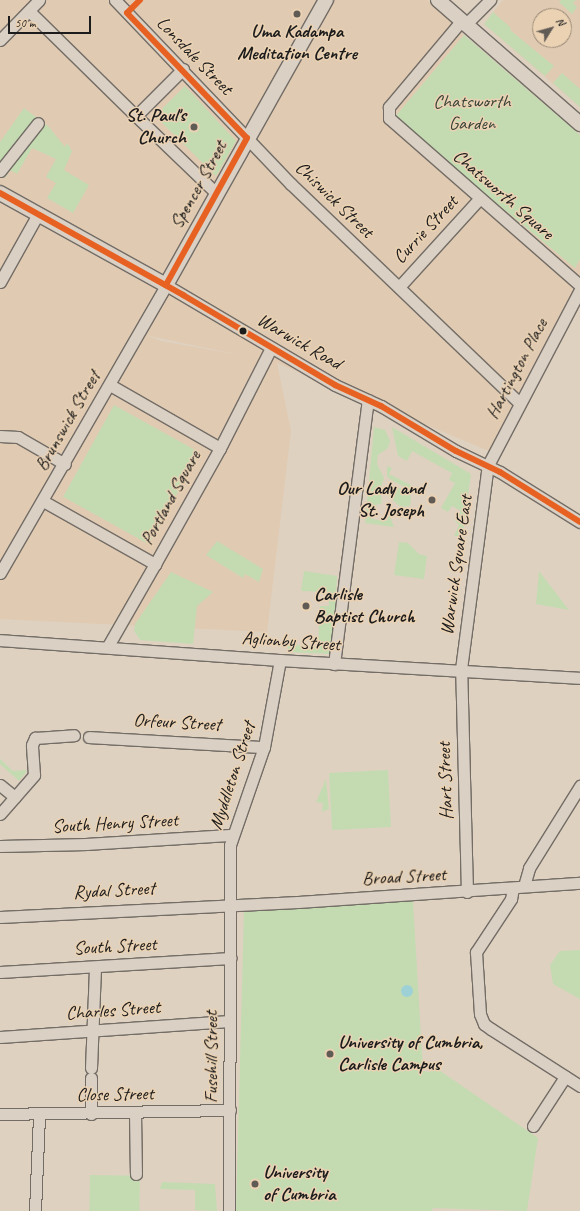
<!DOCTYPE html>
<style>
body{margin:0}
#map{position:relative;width:580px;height:1211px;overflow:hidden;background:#ded1c0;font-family:Caveat,sans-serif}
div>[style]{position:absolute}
.built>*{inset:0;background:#e0cab2}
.green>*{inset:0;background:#c4dbb2;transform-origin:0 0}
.water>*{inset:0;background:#9ed1d6}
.round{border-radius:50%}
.roads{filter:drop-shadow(1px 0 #736d66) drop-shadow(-1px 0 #736d66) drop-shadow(0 1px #736d66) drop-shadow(0 -1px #736d66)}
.minor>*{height:11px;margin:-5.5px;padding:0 5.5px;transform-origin:5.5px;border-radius:5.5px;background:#dad0c4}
.major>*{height:14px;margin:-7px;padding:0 7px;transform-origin:7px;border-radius:7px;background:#dad0c4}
.bus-1>*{height:6px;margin:-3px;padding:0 3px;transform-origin:3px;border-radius:3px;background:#e76122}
.dots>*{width:11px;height:11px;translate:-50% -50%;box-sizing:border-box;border:2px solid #ebd2b3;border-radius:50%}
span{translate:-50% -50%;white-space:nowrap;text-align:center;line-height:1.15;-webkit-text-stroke:3px #ebd2b3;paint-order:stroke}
.poi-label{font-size:19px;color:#1c1c1c;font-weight:700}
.right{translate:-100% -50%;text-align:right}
.left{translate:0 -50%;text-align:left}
.street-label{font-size:19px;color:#1c1c1c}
.park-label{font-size:19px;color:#394438}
.north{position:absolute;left:532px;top:8px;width:40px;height:40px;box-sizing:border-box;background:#ebd2b3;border:1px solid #988977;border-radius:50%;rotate:53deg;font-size:11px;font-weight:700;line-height:16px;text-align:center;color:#1c1c1c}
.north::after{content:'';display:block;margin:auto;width:14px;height:18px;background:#605b55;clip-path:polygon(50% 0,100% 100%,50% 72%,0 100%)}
.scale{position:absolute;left:8px;top:16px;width:83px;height:18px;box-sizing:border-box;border:2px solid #1c1c1c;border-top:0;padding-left:5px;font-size:12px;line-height:14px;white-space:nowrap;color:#1c1c1c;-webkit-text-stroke:3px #ebd2b3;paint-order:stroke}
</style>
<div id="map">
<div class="built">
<div style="clip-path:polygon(evenodd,0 0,428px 0,464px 35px,394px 118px,575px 268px,580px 259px,580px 294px,494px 453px,277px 363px,291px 431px,267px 632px,0 619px,0 0,145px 335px,249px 357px,250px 357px,161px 341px,145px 335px)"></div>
<div style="clip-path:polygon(evenodd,503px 0,580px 0,580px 107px,484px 24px,503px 0,540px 16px,564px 16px,564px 40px,540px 40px,540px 16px)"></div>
</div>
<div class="green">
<div style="clip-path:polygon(561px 0,576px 0,573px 3px,577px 7px,572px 14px,559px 2px)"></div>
<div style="clip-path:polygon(493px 12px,511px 28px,510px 30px,554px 66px,545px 76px,484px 24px)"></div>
<div style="clip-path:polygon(464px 35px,580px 135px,580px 259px,575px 268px,394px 118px)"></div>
<div style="clip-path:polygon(562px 73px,580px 89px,580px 107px,553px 83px)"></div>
<div style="clip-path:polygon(185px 86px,236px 141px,216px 176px,155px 116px)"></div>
<div style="clip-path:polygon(24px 108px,49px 127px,65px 147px,67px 143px,72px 151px,64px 170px,89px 185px,73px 213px,47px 198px,56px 183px,46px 177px,56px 159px,32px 148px,17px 174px,10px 170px,5px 178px,0 175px,0 142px)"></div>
<div style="left:114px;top:405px;width:98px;height:105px;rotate:29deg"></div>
<div style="clip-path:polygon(374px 427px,385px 430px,390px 441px,388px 448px,378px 455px,377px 464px,384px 478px,380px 491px,382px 503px,374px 506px,372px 519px,387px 521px,389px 514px,394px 527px,365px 523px)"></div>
<div style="clip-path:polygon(392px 427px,471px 474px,462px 540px,459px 536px,454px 536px,459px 525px,455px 521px,461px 511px,452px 506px,448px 512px,441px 508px,455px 483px,449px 480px,452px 473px,412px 451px,407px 461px,398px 456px)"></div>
<div style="clip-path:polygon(387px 466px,392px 468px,389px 474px,423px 491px,421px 495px,391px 480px,387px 476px)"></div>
<div style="clip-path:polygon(400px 488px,411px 496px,410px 506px,401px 507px,389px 497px,391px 491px)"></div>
<div style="clip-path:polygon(217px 541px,263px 569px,259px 582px,245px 574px,243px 578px,206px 555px)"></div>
<div style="clip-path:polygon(399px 542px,408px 543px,419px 554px,427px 556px,424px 579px,394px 575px)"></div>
<div style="clip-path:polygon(304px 571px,337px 576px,333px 652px,329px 654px,288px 652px,287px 640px,292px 639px,292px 645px,318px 646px,320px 606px,329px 606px,329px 592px,301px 591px)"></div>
<div style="clip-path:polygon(539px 571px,569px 610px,536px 604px)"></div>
<div style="clip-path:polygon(171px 572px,213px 592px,197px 606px,193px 644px,140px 640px,134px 631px,135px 624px)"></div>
<div style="clip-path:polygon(0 759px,13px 771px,26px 770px,26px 772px,19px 781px,0 764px)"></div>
<div style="left:388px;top:770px;width:57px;height:59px;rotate:87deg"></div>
<div style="clip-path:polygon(326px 779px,329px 809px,322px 812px,323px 803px,316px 802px)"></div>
<div style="clip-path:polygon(413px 901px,423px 1071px,431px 1072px,433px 1066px,538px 1138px,527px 1211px,433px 1208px,432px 1211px,236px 1211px,244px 911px)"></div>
<div style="clip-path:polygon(580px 950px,580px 999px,553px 984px,550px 965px,560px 951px)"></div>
<div style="left:90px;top:1175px;width:50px;height:36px;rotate:1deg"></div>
<div style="clip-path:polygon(162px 1182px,215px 1184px,217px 1211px,195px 1210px,195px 1190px,160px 1189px)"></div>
</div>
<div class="water">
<div class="round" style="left:401px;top:985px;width:12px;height:12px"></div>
</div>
<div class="roads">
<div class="minor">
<div style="left:115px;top:0;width:255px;rotate:46.3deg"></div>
<div style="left:291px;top:184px;width:316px;rotate:43.8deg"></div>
<div style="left:29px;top:11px;width:150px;rotate:44.5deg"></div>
<div style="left:462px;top:20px;width:114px;rotate:130deg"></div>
<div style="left:389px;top:107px;width:11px;rotate:90deg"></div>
<div style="left:389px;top:118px;width:254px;rotate:41.2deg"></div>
<div style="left:467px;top:23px;width:33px;rotate:-45deg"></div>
<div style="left:0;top:40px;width:56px;rotate:-45.7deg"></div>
<div style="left:183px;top:69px;width:66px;rotate:135deg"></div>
<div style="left:136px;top:116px;width:112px;rotate:43.9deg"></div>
<div style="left:0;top:171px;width:61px;rotate:-51.6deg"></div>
<div style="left:0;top:282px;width:78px;rotate:-60.8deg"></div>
<div style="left:399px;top:287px;width:120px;rotate:-47.7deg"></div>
<div style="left:0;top:436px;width:18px;rotate:3deg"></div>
<div style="left:18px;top:437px;width:54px;rotate:29.9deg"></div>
<div style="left:220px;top:448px;width:112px;rotate:-63deg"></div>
<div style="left:43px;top:501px;width:129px;rotate:29.4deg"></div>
<div style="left:155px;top:564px;width:133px;rotate:-60.7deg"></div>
<div style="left:220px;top:448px;width:127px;rotate:-150.2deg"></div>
<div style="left:0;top:573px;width:332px;rotate:-60deg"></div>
<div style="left:166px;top:285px;width:196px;rotate:30.6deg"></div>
<div style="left:335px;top:385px;width:51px;rotate:24.5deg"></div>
<div style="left:381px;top:406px;width:87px;rotate:31deg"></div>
<div style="left:456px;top:451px;width:49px;rotate:25.5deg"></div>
<div style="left:500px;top:472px;width:94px;rotate:32deg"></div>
<div style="left:0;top:640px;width:281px;rotate:4.1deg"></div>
<div style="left:280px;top:660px;width:301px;rotate:3.4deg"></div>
<div style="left:108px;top:646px;width:95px;rotate:-60.2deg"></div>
<div style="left:334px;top:664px;width:266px;rotate:-82.7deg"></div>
<div style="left:89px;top:737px;width:175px;rotate:3.3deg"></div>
<div style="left:0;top:785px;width:19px;rotate:39deg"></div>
<div style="left:0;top:814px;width:52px;rotate:-48.9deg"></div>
<div style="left:34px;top:775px;width:30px;rotate:-94deg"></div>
<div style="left:32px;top:745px;width:8px;rotate:-67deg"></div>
<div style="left:35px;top:738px;width:39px;rotate:-4deg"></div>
<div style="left:0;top:846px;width:87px;rotate:-1.3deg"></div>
<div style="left:87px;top:844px;width:145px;rotate:-3.6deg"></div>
<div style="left:524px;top:886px;width:19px;rotate:-74deg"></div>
<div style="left:529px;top:868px;width:97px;rotate:-58.1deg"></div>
<div style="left:513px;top:888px;width:11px;rotate:100deg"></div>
<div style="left:511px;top:899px;width:64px;rotate:123.4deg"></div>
<div style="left:476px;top:952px;width:62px;rotate:86.3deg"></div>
<div style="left:480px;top:1014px;width:11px;rotate:68deg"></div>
<div style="left:484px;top:1024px;width:9px;rotate:36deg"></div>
<div style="left:491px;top:1029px;width:106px;rotate:32.6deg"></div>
<div style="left:467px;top:892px;width:223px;rotate:-91.5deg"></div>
<div style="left:461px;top:669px;width:206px;rotate:-82.5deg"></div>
<div style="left:488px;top:465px;width:198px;rotate:-62.3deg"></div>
<div style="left:0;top:917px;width:298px;rotate:-2.9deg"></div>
<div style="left:298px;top:902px;width:283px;rotate:-3.9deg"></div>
<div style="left:0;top:972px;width:231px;rotate:-3.5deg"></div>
<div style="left:0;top:1037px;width:230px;rotate:-4deg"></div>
<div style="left:91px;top:1068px;width:101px;rotate:-87.7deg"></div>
<div style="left:91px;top:1078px;width:36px;rotate:90deg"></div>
<div style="left:135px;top:1113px;width:61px;rotate:89.1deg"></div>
<div style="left:0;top:1114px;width:230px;rotate:-1deg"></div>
<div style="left:533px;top:1126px;width:59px;rotate:-56.9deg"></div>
<div style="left:35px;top:1211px;width:97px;rotate:-87.6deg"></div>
<div style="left:229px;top:1211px;width:366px;rotate:-89.8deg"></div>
<div style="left:230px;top:845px;width:104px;rotate:-70.9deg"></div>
<div style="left:264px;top:747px;width:88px;rotate:-79.6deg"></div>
</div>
<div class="major">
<div style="left:438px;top:0;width:189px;rotate:41.1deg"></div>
<div style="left:0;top:193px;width:190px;rotate:29deg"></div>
<div style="left:166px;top:285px;width:327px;rotate:-60.7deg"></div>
</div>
</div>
<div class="bus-1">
<div style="left:140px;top:0;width:18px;rotate:135deg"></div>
<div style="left:127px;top:13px;width:173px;rotate:46.2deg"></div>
<div style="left:247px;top:138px;width:168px;rotate:118.9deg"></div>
<div style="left:0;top:193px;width:210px;rotate:29.1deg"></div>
<div style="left:183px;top:295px;width:177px;rotate:30.6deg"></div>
<div style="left:335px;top:385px;width:51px;rotate:24.5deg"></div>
<div style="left:381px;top:406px;width:87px;rotate:31deg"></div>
<div style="left:456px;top:451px;width:49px;rotate:25.5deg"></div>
<div style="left:500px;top:472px;width:94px;rotate:32deg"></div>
</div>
<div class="dots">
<div style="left:297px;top:14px;background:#605b55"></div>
<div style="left:194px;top:127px;background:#605b55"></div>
<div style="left:243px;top:331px;background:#1c1c1c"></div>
<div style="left:432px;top:500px;background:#605b55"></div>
<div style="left:306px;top:606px;background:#605b55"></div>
<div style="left:330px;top:1054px;background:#605b55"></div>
<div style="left:255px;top:1184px;background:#605b55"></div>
</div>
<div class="poi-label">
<span style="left:297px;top:43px">Uma Kadampa<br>Meditation Centre</span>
<span class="right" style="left:186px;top:127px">St. Paul's<br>Church</span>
<span class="right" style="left:424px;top:500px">Our Lady and<br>St. Joseph</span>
<span class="left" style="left:314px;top:606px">Carlisle<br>Baptist Church</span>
<span class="left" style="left:338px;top:1054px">University of Cumbria,<br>Carlisle Campus</span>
<span class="left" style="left:263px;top:1184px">University<br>of Cumbria</span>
</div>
<div class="street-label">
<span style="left:194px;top:56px;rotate:46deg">Lonsdale Street</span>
<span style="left:199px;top:185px;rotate:-61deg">Spencer Street</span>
<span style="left:503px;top:195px;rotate:41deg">Chatsworth Square</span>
<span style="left:334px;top:200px;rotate:44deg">Chiswick Street</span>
<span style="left:426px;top:230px;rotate:-47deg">Currie Street</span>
<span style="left:299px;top:342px;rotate:30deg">Warwick Road</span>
<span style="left:517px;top:369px;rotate:-62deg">Hartington Place</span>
<span style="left:68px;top:421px;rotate:-60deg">Brunswick Street</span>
<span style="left:171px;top:498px;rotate:-61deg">Portland Square</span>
<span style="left:457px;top:565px;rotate:-82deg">Warwick Square East</span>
<span style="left:291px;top:642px;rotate:4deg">Aglionby Street</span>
<span style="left:177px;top:723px;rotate:3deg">Orfeur Street</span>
<span style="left:233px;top:776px;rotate:-72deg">Myddleton Street</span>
<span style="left:446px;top:781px;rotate:-92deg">Hart Street</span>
<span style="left:115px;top:824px;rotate:-3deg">South Henry Street</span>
<span style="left:404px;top:877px;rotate:-3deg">Broad Street</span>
<span style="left:114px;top:891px;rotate:-3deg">Rydal Street</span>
<span style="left:115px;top:947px;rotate:-3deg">South Street</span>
<span style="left:113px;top:1011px;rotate:-4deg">Charles Street</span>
<span style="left:212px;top:1057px;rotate:-90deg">Fusehill Street</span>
<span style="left:115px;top:1095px;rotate:-1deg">Close Street</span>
</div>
<div class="park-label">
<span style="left:472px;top:113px">Chatsworth<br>Garden</span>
</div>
<div class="north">N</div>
<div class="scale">50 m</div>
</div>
